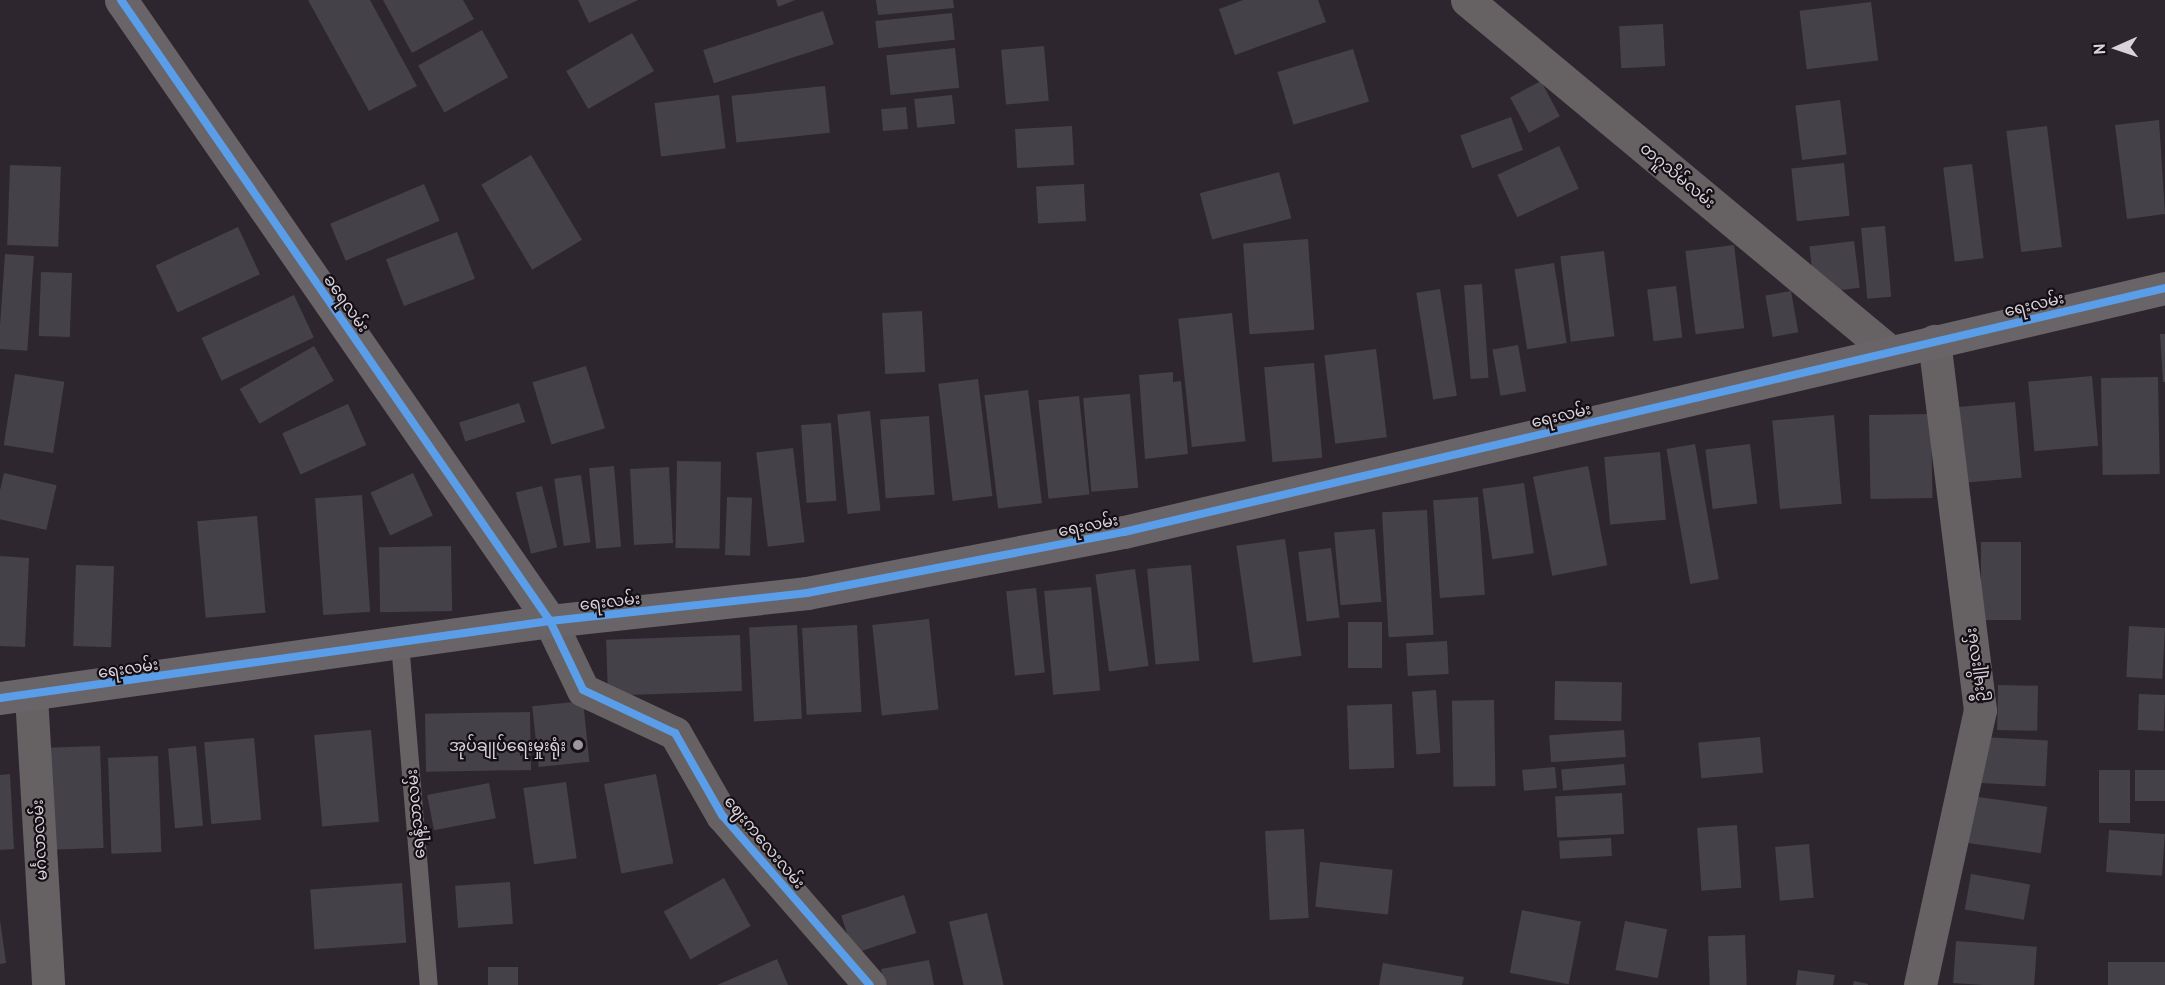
<!DOCTYPE html>
<meta charset="utf-8">
<style>
body{margin:0}
#map{position:relative;width:2165px;height:985px;overflow:hidden;background:#2d262e;font-family:"PT Sans","Noto Sans Myanmar",sans-serif}
div>[style]{position:absolute}
.building>*{inset:0;background:#444148;transform-origin:0 0}
.lane>*{height:18px;margin:-9px;padding:0 9px;transform-origin:9px;border-radius:9px;background:#666264}
.street>*{height:33px;margin:-16.5px;padding:0 16.5px;transform-origin:16.5px;border-radius:16.5px;background:#666264}
.secondary>*{height:33px;margin:-16.5px;padding:0 16.5px;transform-origin:16.5px;border-radius:16.5px;background:#696467}
.cycleway>*{height:8px;margin:-4px;padding:0 4px;transform-origin:4px;border-radius:4px;background:#5a9eea}
.dots>*{width:16px;height:16px;translate:-50% -50%;box-sizing:border-box;border:3px solid #140f15;border-radius:50%}
span{translate:-50% -50%;white-space:nowrap;text-align:center;line-height:1.15;-webkit-text-stroke:4.5px #140f15;paint-order:stroke}
.street-label{font-size:16px;color:#dad2db}
.poi-label{font-size:16px;color:#dad2db}
.right{translate:-100% -50%;text-align:right}
.north{position:absolute;left:2087px;top:18px;width:60px;height:60px;-webkit-text-stroke:4px #140f15;paint-order:stroke;rotate:267deg;font-size:16px;font-weight:700;line-height:24px;text-align:center;color:#dad2db}
.north::after{content:'';display:block;margin:auto;width:21px;height:27px;background:#dad2db;clip-path:polygon(50% 0,100% 100%,50% 72%,0 100%)}
</style>
<div id="map">
<div class="building">
<div style="clip-path:polygon(308px 0,370px 0,417px 86px,369px 111px)"></div>
<div style="clip-path:polygon(383px 0,463px 0,474px 19px,412px 53px)"></div>
<div style="clip-path:polygon(578px 0,638px 0,589px 23px)"></div>
<div style="clip-path:polygon(776px 0,795px 0,778px 7px)"></div>
<div style="clip-path:polygon(876px 0,953px 0,954px 8px,878px 15px)"></div>
<div style="clip-path:polygon(1243px 0,1318px 0,1326px 22px,1235px 55px,1219px 9px)"></div>
<div style="left:1871px;top:2px;width:59px;height:72px;rotate:83deg"></div>
<div style="left:823px;top:11px;width:35px;height:126px;rotate:72deg"></div>
<div style="left:952px;top:13px;width:27px;height:77px;rotate:84deg"></div>
<div style="left:1663px;top:24px;width:42px;height:44px;rotate:87deg"></div>
<div style="left:482px;top:30px;width:54px;height:73px;rotate:61deg"></div>
<div style="left:632px;top:33px;width:44px;height:76px;rotate:60deg"></div>
<div style="left:1044px;top:46px;width:55px;height:43px;rotate:85deg"></div>
<div style="left:955px;top:48px;width:40px;height:69px;rotate:84deg"></div>
<div style="left:1353px;top:49px;width:55px;height:79px;rotate:73deg"></div>
<div style="left:1541px;top:81px;width:40px;height:35px;rotate:62deg"></div>
<div style="left:825px;top:86px;width:47px;height:94px;rotate:84deg"></div>
<div style="left:719px;top:95px;width:54px;height:65px;rotate:83deg"></div>
<div style="left:952px;top:95px;width:29px;height:38px;rotate:84deg"></div>
<div style="left:1840px;top:100px;width:55px;height:45px;rotate:83deg"></div>
<div style="left:906px;top:107px;width:22px;height:25px;rotate:85deg"></div>
<div style="left:1511px;top:117px;width:35px;height:54px;rotate:70deg"></div>
<div style="clip-path:polygon(2159px 120px,2165px 214px,2127px 219px,2115px 125px)"></div>
<div style="left:1072px;top:126px;width:39px;height:57px;rotate:87deg"></div>
<div style="left:2047px;top:126px;width:122px;height:41px;rotate:83deg"></div>
<div style="left:1559px;top:146px;width:47px;height:68px;rotate:65deg"></div>
<div style="left:531px;top:155px;width:99px;height:58px;rotate:59deg"></div>
<div style="left:1844px;top:163px;width:53px;height:53px;rotate:84deg"></div>
<div style="left:1972px;top:164px;width:95px;height:29px;rotate:83deg"></div>
<div style="left:10px;top:165px;width:51px;height:80px;rotate:2deg"></div>
<div style="left:1279px;top:172px;width:48px;height:82px;rotate:75deg"></div>
<div style="left:424px;top:184px;width:40px;height:102px;rotate:67deg"></div>
<div style="left:1084px;top:184px;width:37px;height:48px;rotate:87deg"></div>
<div style="left:1885px;top:226px;width:71px;height:24px;rotate:85deg"></div>
<div style="left:238px;top:227px;width:52px;height:91px;rotate:65deg"></div>
<div style="left:457px;top:232px;width:50px;height:76px;rotate:69deg"></div>
<div style="left:1308px;top:239px;width:91px;height:65px;rotate:86deg"></div>
<div style="left:1854px;top:241px;width:47px;height:45px;rotate:83deg"></div>
<div style="left:1734px;top:245px;width:84px;height:49px;rotate:83deg"></div>
<div style="left:1604px;top:251px;width:86px;height:44px;rotate:83deg"></div>
<div style="left:5px;top:254px;width:29px;height:95px;rotate:4deg"></div>
<div style="left:1554px;top:263px;width:81px;height:40px;rotate:81deg"></div>
<div style="left:41px;top:272px;width:31px;height:64px;rotate:2deg"></div>
<div style="left:1482px;top:284px;width:94px;height:18px;rotate:86deg"></div>
<div style="left:1676px;top:286px;width:52px;height:29px;rotate:83deg"></div>
<div style="left:1440px;top:289px;width:108px;height:24px;rotate:81deg"></div>
<div style="left:1791px;top:291px;width:42px;height:26px;rotate:80deg"></div>
<div style="left:294px;top:295px;width:47px;height:102px;rotate:65deg"></div>
<div style="left:922px;top:311px;width:61px;height:40px;rotate:87deg"></div>
<div style="left:1232px;top:313px;width:129px;height:54px;rotate:84deg"></div>
<div style="clip-path:polygon(2160px 334px,2165px 334px,2165px 382px,2163px 382px)"></div>
<div style="left:1518px;top:345px;width:47px;height:26px;rotate:80deg"></div>
<div style="left:314px;top:346px;width:40px;height:86px;rotate:60deg"></div>
<div style="left:1376px;top:349px;width:89px;height:52px;rotate:83deg"></div>
<div style="left:1314px;top:363px;width:95px;height:50px;rotate:85deg"></div>
<div style="left:586px;top:366px;width:65px;height:56px;rotate:73deg"></div>
<div style="clip-path:polygon(1173px 372px,1173px 382px,1181px 381px,1188px 454px,1145px 459px,1139px 375px)"></div>
<div style="left:15px;top:374px;width:50px;height:72px;rotate:9deg"></div>
<div style="left:2092px;top:376px;width:70px;height:64px;rotate:85deg"></div>
<div style="left:2158px;top:377px;width:97px;height:57px;rotate:89deg"></div>
<div style="left:978px;top:379px;width:118px;height:40px;rotate:83deg"></div>
<div style="left:1028px;top:390px;width:114px;height:44px;rotate:83deg"></div>
<div style="left:1130px;top:394px;width:94px;height:47px;rotate:85deg"></div>
<div style="left:1079px;top:396px;width:99px;height:41px;rotate:84deg"></div>
<div style="left:2015px;top:402px;width:76px;height:66px;rotate:85deg"></div>
<div style="left:519px;top:403px;width:20px;height:63px;rotate:72deg"></div>
<div style="left:348px;top:404px;width:45px;height:72px;rotate:66deg"></div>
<div style="left:870px;top:411px;width:100px;height:33px;rotate:84deg"></div>
<div style="left:1931px;top:414px;width:84px;height:62px;rotate:89deg"></div>
<div style="left:1834px;top:415px;width:89px;height:62px;rotate:85deg"></div>
<div style="left:929px;top:416px;width:79px;height:49px;rotate:86deg"></div>
<div style="left:831px;top:423px;width:78px;height:30px;rotate:86deg"></div>
<div style="left:1695px;top:444px;width:137px;height:29px;rotate:80deg"></div>
<div style="left:1750px;top:444px;width:60px;height:45px;rotate:83deg"></div>
<div style="left:793px;top:448px;width:95px;height:37px;rotate:83deg"></div>
<div style="left:1660px;top:452px;width:68px;height:56px;rotate:85deg"></div>
<div style="left:677px;top:461px;width:44px;height:87px;rotate:1deg"></div>
<div style="left:614px;top:466px;width:81px;height:25px;rotate:85deg"></div>
<div style="left:1588px;top:466px;width:101px;height:56px;rotate:79deg"></div>
<div style="left:669px;top:467px;width:76px;height:39px;rotate:87deg"></div>
<div style="left:4px;top:473px;width:54px;height:46px;rotate:13deg"></div>
<div style="left:413px;top:473px;width:47px;height:47px;rotate:65deg"></div>
<div style="left:581px;top:475px;width:68px;height:27px;rotate:82deg"></div>
<div style="left:1524px;top:483px;width:71px;height:42px;rotate:82deg"></div>
<div style="left:542px;top:486px;width:63px;height:27px;rotate:76deg"></div>
<div style="left:362px;top:495px;width:117px;height:47px;rotate:86deg"></div>
<div style="left:727px;top:497px;width:25px;height:58px;rotate:2deg"></div>
<div style="left:1478px;top:497px;width:98px;height:45px;rotate:86deg"></div>
<div style="left:1427px;top:510px;width:125px;height:45px;rotate:87deg"></div>
<div style="left:257px;top:516px;width:97px;height:60px;rotate:85deg"></div>
<div style="left:1375px;top:529px;width:73px;height:41px;rotate:85deg"></div>
<div style="left:1285px;top:539px;width:118px;height:49px;rotate:82deg"></div>
<div style="left:1981px;top:542px;width:40px;height:78px"></div>
<div style="left:451px;top:546px;width:65px;height:72px;rotate:89deg"></div>
<div style="left:1331px;top:548px;width:70px;height:33px;rotate:83deg"></div>
<div style="clip-path:polygon(0 556px,29px 558px,25px 647px,0 646px)"></div>
<div style="left:76px;top:565px;width:38px;height:81px;rotate:2deg"></div>
<div style="left:1191px;top:565px;width:96px;height:44px;rotate:85deg"></div>
<div style="left:1135px;top:569px;width:98px;height:40px;rotate:82deg"></div>
<div style="left:1091px;top:587px;width:104px;height:47px;rotate:85deg"></div>
<div style="left:1036px;top:588px;width:85px;height:30px;rotate:84deg"></div>
<div style="left:929px;top:619px;width:91px;height:57px;rotate:84deg"></div>
<div style="left:1348px;top:622px;width:34px;height:46px"></div>
<div style="left:797px;top:625px;width:94px;height:48px;rotate:87deg"></div>
<div style="left:857px;top:625px;width:87px;height:55px;rotate:87deg"></div>
<div style="left:2129px;top:626px;width:36px;height:51px;rotate:3deg"></div>
<div style="left:740px;top:635px;width:56px;height:134px;rotate:88deg"></div>
<div style="left:1447px;top:641px;width:33px;height:41px;rotate:87deg"></div>
<div style="left:1555px;top:681px;width:67px;height:39px;rotate:1deg"></div>
<div style="left:1998px;top:685px;width:40px;height:45px;rotate:1deg"></div>
<div style="left:1436px;top:690px;width:63px;height:24px;rotate:86deg"></div>
<div style="left:2139px;top:694px;width:26px;height:36px;rotate:2deg"></div>
<div style="left:1494px;top:700px;width:86px;height:42px;rotate:89deg"></div>
<div style="left:583px;top:701px;width:61px;height:51px;rotate:84deg"></div>
<div style="left:1392px;top:704px;width:64px;height:45px;rotate:88deg"></div>
<div style="left:530px;top:712px;width:58px;height:105px;rotate:89deg"></div>
<div style="left:371px;top:730px;width:92px;height:57px;rotate:85deg"></div>
<div style="left:1624px;top:730px;width:27px;height:75px;rotate:86deg"></div>
<div style="left:1760px;top:737px;width:36px;height:62px;rotate:85deg"></div>
<div style="left:1983px;top:737px;width:65px;height:46px;rotate:3deg"></div>
<div style="left:254px;top:738px;width:82px;height:50px;rotate:85deg"></div>
<div style="left:100px;top:746px;width:102px;height:53px;rotate:88deg"></div>
<div style="left:196px;top:746px;width:80px;height:28px;rotate:85deg"></div>
<div style="left:158px;top:756px;width:96px;height:50px;rotate:88deg"></div>
<div style="left:1624px;top:764px;width:21px;height:63px;rotate:85deg"></div>
<div style="left:1555px;top:767px;width:21px;height:33px;rotate:85deg"></div>
<div style="left:2099px;top:770px;width:31px;height:53px"></div>
<div style="left:2135px;top:770px;width:30px;height:31px"></div>
<div style="clip-path:polygon(10px 774px,14px 849px,0 850px,0 775px)"></div>
<div style="left:656px;top:774px;width:91px;height:53px;rotate:79deg"></div>
<div style="left:566px;top:782px;width:77px;height:43px;rotate:82deg"></div>
<div style="left:489px;top:783px;width:36px;height:63px;rotate:79deg"></div>
<div style="left:1622px;top:793px;width:41px;height:67px;rotate:87deg"></div>
<div style="left:1971px;top:796px;width:77px;height:47px;rotate:8deg"></div>
<div style="left:1737px;top:825px;width:63px;height:40px;rotate:86deg"></div>
<div style="left:1304px;top:829px;width:89px;height:39px;rotate:87deg"></div>
<div style="left:2109px;top:830px;width:56px;height:42px;rotate:4deg"></div>
<div style="left:1611px;top:838px;width:18px;height:52px;rotate:87deg"></div>
<div style="left:1809px;top:844px;width:54px;height:34px;rotate:85deg"></div>
<div style="left:1320px;top:862px;width:73px;height:45px;rotate:6deg"></div>
<div style="left:1971px;top:874px;width:60px;height:36px;rotate:10deg"></div>
<div style="left:724px;top:878px;width:55px;height:69px;rotate:61deg"></div>
<div style="left:510px;top:882px;width:42px;height:55px;rotate:86deg"></div>
<div style="left:402px;top:883px;width:60px;height:92px;rotate:86deg"></div>
<div style="left:904px;top:895px;width:40px;height:66px;rotate:72deg"></div>
<div style="left:1522px;top:910px;width:60px;height:64px;rotate:11deg"></div>
<div style="left:987px;top:913px;width:74px;height:39px;rotate:77deg"></div>
<div style="clip-path:polygon(0 920px,6px 963px,0 964px)"></div>
<div style="left:1625px;top:921px;width:43px;height:50px;rotate:11deg"></div>
<div style="left:1745px;top:935px;width:50px;height:37px;rotate:88deg"></div>
<div style="left:1956px;top:941px;width:81px;height:42px;rotate:4deg"></div>
<div style="clip-path:polygon(777px 959px,788px 985px,717px 985px)"></div>
<div style="clip-path:polygon(929px 960px,934px 985px,884px 985px,881px 969px)"></div>
<div style="left:2108px;top:962px;width:57px;height:23px"></div>
<div style="clip-path:polygon(1383px 963px,1464px 977px,1462px 985px,1379px 985px)"></div>
<div style="left:518px;top:967px;width:18px;height:30px;rotate:90deg"></div>
<div style="clip-path:polygon(1798px 970px,1835px 975px,1833px 985px,1796px 985px)"></div>
<div style="clip-path:polygon(1854px 981px,1868px 984px,1868px 985px,1853px 985px)"></div>
</div>
<div class="lane">
<div style="left:400px;top:643px;width:343px;rotate:85.2deg"></div>
</div>
<div class="street">
<div style="left:1467px;top:0;width:549px;rotate:39.75deg"></div>
<div style="left:550px;top:621px;width:76px;rotate:64.4deg"></div>
<div style="left:583px;top:690px;width:102px;rotate:25.1deg"></div>
<div style="left:675px;top:733px;width:95px;rotate:60.2deg"></div>
<div style="left:722px;top:815px;width:225px;rotate:49deg"></div>
<div style="left:31px;top:696px;width:289px;rotate:86.6deg"></div>
<div style="left:1920px;top:985px;width:281px;rotate:-77.7deg"></div>
<div style="left:1980px;top:710px;width:372px;rotate:-97.1deg"></div>
</div>
<div class="secondary">
<div style="left:121px;top:0;width:755px;rotate:55.36deg"></div>
<div style="left:0;top:698px;width:555px;rotate:-7.97deg"></div>
<div style="left:550px;top:621px;width:259px;rotate:-6.2deg"></div>
<div style="left:807px;top:593px;width:323px;rotate:-10.9deg"></div>
<div style="left:1124px;top:532px;width:1069px;rotate:-13.19deg"></div>
</div>
<div class="cycleway">
<div style="left:121px;top:0;width:755px;rotate:55.36deg"></div>
<div style="left:550px;top:621px;width:76px;rotate:64.4deg"></div>
<div style="left:583px;top:690px;width:102px;rotate:25.1deg"></div>
<div style="left:675px;top:733px;width:95px;rotate:60.2deg"></div>
<div style="left:722px;top:815px;width:225px;rotate:49deg"></div>
<div style="left:0;top:698px;width:555px;rotate:-7.97deg"></div>
<div style="left:550px;top:621px;width:259px;rotate:-6.2deg"></div>
<div style="left:807px;top:593px;width:323px;rotate:-10.9deg"></div>
<div style="left:1124px;top:532px;width:1069px;rotate:-13.19deg"></div>
</div>
<div class="dots">
<div style="left:578px;top:745px;background:#9d969e"></div>
</div>
<div class="street-label">
<span style="left:1678px;top:175px;rotate:40deg">တဂူသိမ်လမ်း</span>
<span style="left:347px;top:303px;rotate:55deg">ခရေလမ်း</span>
<span style="left:2034px;top:304px;rotate:-13deg">ရေးလမ်း</span>
<span style="left:1561px;top:415px;rotate:-13deg">ရေးလမ်း</span>
<span style="left:1088px;top:525px;rotate:-11deg">ရေးလမ်း</span>
<span style="left:610px;top:601px;rotate:-6deg">ရေးလမ်း</span>
<span style="left:1975px;top:665px;rotate:-97deg">ဦးမျိုးလမ်း</span>
<span style="left:128px;top:668px;rotate:-8deg">ရေးလမ်း</span>
<span style="left:415px;top:814px;rotate:-95deg">ရေနံ့သာလမ်း</span>
<span style="left:39px;top:840px;rotate:-93deg">မင်္ဂလာလမ်း</span>
<span style="left:765px;top:842px;rotate:50deg">ဈေးကလေးလမ်း</span>
</div>
<div class="poi-label">
<span class="right" style="left:566px;top:745px">အုပ်ချုပ်ရေးမှုးရုံး</span>
</div>
<div class="north">N</div>
</div>
